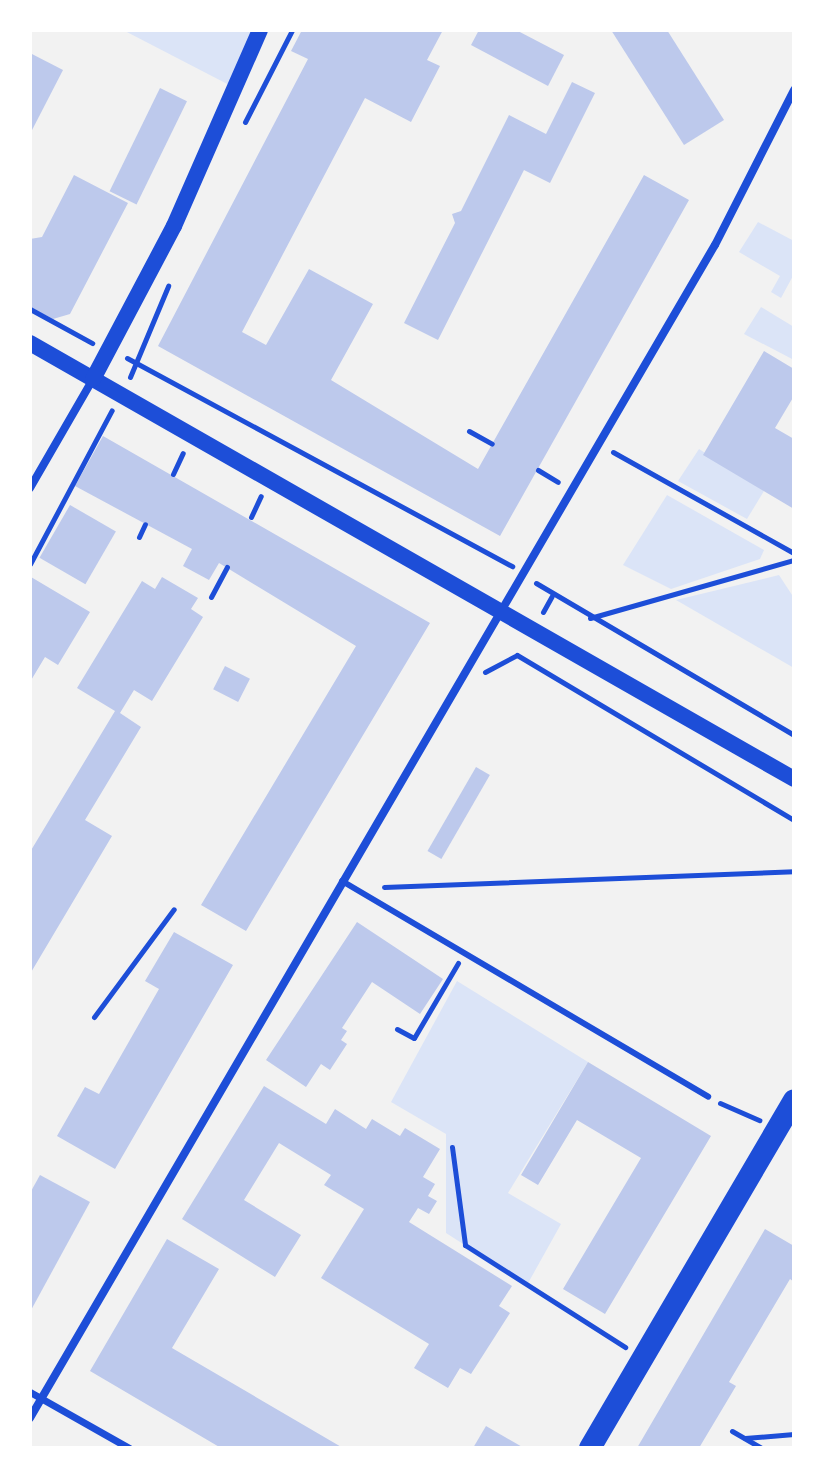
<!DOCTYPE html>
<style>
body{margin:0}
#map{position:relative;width:824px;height:1478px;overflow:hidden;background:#f2f2f2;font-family:Helvetica,sans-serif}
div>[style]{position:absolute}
.green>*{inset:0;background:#dbe4f7}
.building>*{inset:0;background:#bdc9ec;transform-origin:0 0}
.path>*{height:5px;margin:-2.5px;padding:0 2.5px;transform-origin:2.5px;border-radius:2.5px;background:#1d4ed8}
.service>*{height:6px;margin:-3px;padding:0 3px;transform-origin:3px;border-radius:3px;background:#1d4ed8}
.pedestrian>*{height:7px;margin:-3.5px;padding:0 3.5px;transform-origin:3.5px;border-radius:3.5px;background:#1d4ed8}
.minor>*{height:8px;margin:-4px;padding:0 4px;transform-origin:4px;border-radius:4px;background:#1d4ed8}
.secondary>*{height:16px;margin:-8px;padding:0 8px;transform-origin:8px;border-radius:8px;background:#1d4ed8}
.trunk>*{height:22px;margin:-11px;padding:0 11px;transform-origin:11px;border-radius:11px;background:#1d4ed8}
span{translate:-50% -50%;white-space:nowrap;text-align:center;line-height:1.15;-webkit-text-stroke:6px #fff;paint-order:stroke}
.frame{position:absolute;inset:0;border:32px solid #fff;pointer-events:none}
</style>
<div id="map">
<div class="green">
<div style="clip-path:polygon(123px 30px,260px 30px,235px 88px)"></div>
<div style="clip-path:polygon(758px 222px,794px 241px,794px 274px,781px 298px,771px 292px,780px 276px,739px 252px)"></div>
<div style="clip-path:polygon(761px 307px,794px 327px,794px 360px,744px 334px)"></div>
<div style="clip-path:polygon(699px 449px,764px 491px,747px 519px,678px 481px)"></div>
<div style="clip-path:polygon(667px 495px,764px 550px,760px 559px,671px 589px,623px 565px)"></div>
<div style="clip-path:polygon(779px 575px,794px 598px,794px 668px,676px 600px)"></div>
<div style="clip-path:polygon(457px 981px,588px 1062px,508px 1193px,561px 1224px,527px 1285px,446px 1233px,446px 1134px,391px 1102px)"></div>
</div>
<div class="building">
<div style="clip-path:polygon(302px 30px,443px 30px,427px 60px,440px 66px,411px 122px,365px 98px,242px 332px,266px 345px,309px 269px,373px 304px,331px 380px,478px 469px,644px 175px,689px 200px,500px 536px,158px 346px,308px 59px,291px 51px)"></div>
<div style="clip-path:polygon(479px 30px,516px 30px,564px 55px,548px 86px,471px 45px)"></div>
<div style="clip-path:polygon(611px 30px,667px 30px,724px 120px,684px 145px)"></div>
<div style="clip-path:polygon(30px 53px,63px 70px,30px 134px)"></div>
<div style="clip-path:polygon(572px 82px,595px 93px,550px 183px,524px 170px,438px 340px,404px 323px,455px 223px,452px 214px,461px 211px,509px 115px,546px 134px)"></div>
<div style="left:160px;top:88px;width:30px;height:115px;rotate:26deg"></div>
<div style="clip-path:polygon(74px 175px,128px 203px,70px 314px,53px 319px,30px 307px,30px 239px,42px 237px)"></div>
<div style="clip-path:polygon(764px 351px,794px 369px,794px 396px,775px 428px,794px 439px,794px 509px,703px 455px)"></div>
<div style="clip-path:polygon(103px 436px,430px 623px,246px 931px,201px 905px,356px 646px,219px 563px,209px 580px,183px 566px,192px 549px,75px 486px)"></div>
<div style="left:70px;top:505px;width:53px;height:61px;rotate:30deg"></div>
<div style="clip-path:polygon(31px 577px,90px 612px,58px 665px,45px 657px,30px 682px)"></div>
<div style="clip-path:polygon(162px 577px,198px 598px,191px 609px,203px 617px,152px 701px,134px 690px,120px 713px,141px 727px,85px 820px,112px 836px,30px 974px,30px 852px,115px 711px,77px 688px,142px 581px,155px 589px)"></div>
<div style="left:225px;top:666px;width:28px;height:26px;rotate:27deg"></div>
<div style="left:476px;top:767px;width:16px;height:97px;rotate:30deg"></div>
<div style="clip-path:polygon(357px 922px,443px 979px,420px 1014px,372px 982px,342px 1028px,347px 1031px,341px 1040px,347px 1044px,330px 1070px,321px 1064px,306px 1087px,266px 1060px)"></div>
<div style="clip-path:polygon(174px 932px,233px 965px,115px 1169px,57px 1136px,85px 1087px,99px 1094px,159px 989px,145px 981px)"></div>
<div style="clip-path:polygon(588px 1062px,711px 1136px,605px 1314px,563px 1289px,641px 1158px,577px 1120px,538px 1185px,521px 1175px)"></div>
<div style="clip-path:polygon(264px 1086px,326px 1124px,335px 1109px,366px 1129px,372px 1119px,400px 1136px,405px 1128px,440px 1149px,423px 1177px,435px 1184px,428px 1196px,437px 1201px,429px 1214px,418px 1208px,409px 1222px,512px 1286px,499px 1306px,510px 1313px,471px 1374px,460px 1368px,448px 1388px,414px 1368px,429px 1344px,321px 1278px,364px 1209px,324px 1185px,331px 1175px,279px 1143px,244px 1200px,301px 1235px,275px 1277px,182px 1219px)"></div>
<div style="clip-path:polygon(40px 1175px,90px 1202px,30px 1312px,30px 1193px)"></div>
<div style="clip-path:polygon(765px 1229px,794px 1246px,794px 1282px,790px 1279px,729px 1382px,736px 1386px,699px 1448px,637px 1448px)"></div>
<div style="clip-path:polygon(167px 1239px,219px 1269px,172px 1348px,343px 1448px,221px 1448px,90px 1371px)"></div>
<div style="clip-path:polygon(486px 1426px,524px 1448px,473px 1448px)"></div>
</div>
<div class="path">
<div style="left:245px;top:122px;width:103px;rotate:-62.9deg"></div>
<div style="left:30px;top:309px;width:71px;rotate:28.7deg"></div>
<div style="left:127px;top:358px;width:438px;rotate:28.4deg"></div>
<div style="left:130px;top:377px;width:99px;rotate:-67.3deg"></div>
<div style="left:469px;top:431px;width:26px;rotate:29deg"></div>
<div style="left:613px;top:452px;width:207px;rotate:29.2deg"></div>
<div style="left:538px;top:470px;width:23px;rotate:31deg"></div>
<div style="left:173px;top:474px;width:23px;rotate:-65deg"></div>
<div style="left:251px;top:517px;width:23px;rotate:-65deg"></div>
<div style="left:139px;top:537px;width:14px;rotate:-65deg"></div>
<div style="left:30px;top:564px;width:174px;rotate:-62deg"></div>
<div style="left:536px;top:583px;width:299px;rotate:30.5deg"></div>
<div style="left:211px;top:597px;width:34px;rotate:-62deg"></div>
<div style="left:543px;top:612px;width:18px;rotate:-61deg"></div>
<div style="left:590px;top:618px;width:212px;rotate:-15.9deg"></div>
<div style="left:485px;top:672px;width:36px;rotate:-28deg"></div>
<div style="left:517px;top:655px;width:322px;rotate:30.8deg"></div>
<div style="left:384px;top:887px;width:410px;rotate:-2.2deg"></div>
<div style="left:94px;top:1017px;width:134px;rotate:-53.5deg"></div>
<div style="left:397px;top:1029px;width:19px;rotate:28deg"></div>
<div style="left:414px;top:1038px;width:87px;rotate:-59.6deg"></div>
<div style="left:720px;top:1103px;width:43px;rotate:23.6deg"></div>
<div style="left:452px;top:1147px;width:99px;rotate:82.4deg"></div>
<div style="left:465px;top:1245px;width:190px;rotate:32.5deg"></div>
<div style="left:732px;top:1431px;width:34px;rotate:30deg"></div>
<div style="left:745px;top:1438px;width:49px;rotate:-4.7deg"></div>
</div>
<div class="service">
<div style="left:342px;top:881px;width:425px;rotate:30.5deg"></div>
</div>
<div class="pedestrian">
<div style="left:30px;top:1392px;width:114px;rotate:29.5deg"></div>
</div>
<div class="minor">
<div style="left:30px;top:488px;width:126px;rotate:-60deg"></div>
<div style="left:30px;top:1418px;width:1358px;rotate:-59.72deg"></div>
<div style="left:715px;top:245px;width:174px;rotate:-63deg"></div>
</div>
<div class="secondary">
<div style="left:30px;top:343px;width:880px;rotate:29.71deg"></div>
<div style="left:93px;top:379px;width:173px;rotate:-62.1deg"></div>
<div style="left:174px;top:226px;width:214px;rotate:-66.3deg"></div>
</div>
<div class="trunk">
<div style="left:590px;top:1448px;width:403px;rotate:-59.6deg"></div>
</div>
<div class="frame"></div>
</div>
